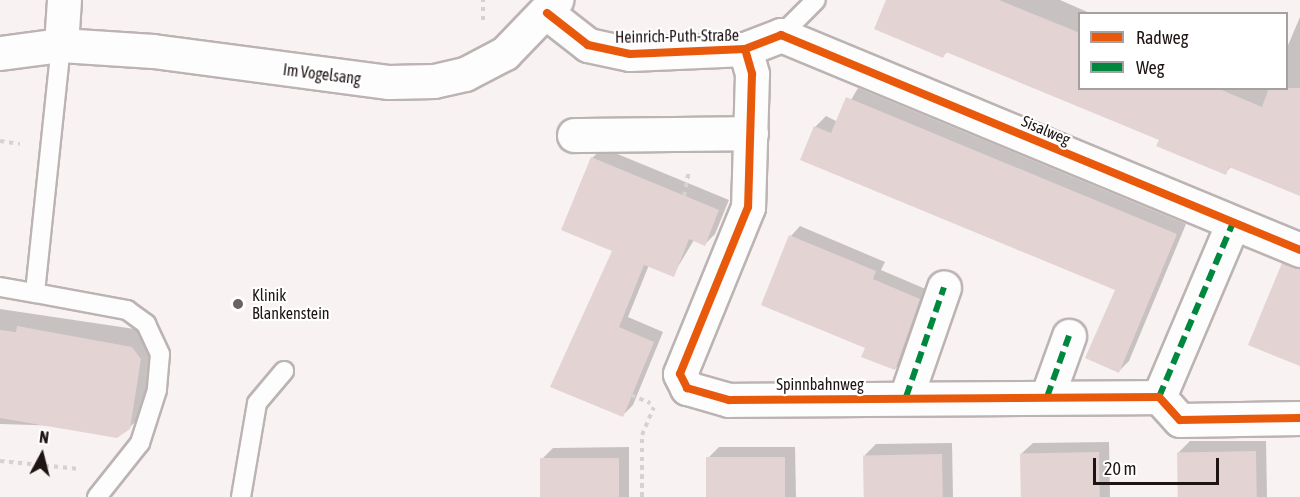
<!DOCTYPE html>
<meta charset="utf-8">
<style>
body{margin:0}
#map{position:relative;width:1300px;height:497px;overflow:hidden;background:#f9f2f2;font-family:"Asap Condensed",sans-serif}
div>[style]{position:absolute}
.shadow>*{inset:0;background:#0003}
.building>*{inset:0;background:#e4d3d3;transform-origin:0 0}
.path>*{height:4px;margin-top:-2px;transform-origin:0;background:repeating-linear-gradient(90deg,#d4d2d2 0 4.5px,transparent 0 9px)}
.roads{filter:drop-shadow(2px 0 #bcb3b3) drop-shadow(-2px 0 #bcb3b3) drop-shadow(0 2px #bcb3b3) drop-shadow(0 -2px #bcb3b3)}
.service>*{height:18px;margin:-9px;padding:0 9px;transform-origin:9px;border-radius:9px;background:#fefdfd}
.minor>*{height:33px;margin:-16.5px;padding:0 16.5px;transform-origin:16.5px;border-radius:16.5px;background:#fefdfd}
.quiet>*{height:6px;margin-top:-3px;transform-origin:0;background:repeating-linear-gradient(90deg,#00873e 0 12px,transparent 0 18px)}
.cycleway>*{height:8px;margin:-4px;padding:0 4px;transform-origin:4px;border-radius:4px;background:#e8590c}
.dots>*{width:16px;height:16px;translate:-50% -50%;box-sizing:border-box;border:3px solid #fff;border-radius:50%}
span{translate:-50% -50%;white-space:nowrap;text-align:center;line-height:1.15;-webkit-text-stroke:4.5px #fff;paint-order:stroke}
.street-label{font-size:16px;color:#1e1414}
.poi-label{font-size:16px;color:#1e1414}
.left{translate:0 -50%;text-align:left}
.legend{position:absolute;left:1078px;top:12px;width:210px;height:78px;box-sizing:border-box;background:#fff;border:2px solid #a5a1a1;margin:0;padding:8px 10px;list-style:none;font-size:18px;color:#1e1414}
.legend li{display:flex;align-items:center;gap:12px;height:30px}
.legend b{width:30px;border:2px solid #a5a1a1}
.north{position:absolute;left:12px;top:425px;width:60px;height:60px;-webkit-text-stroke:4px #fff;paint-order:stroke;rotate:7deg;font-size:16px;font-weight:700;line-height:24px;text-align:center;color:#1e1414}
.north::after{content:'';display:block;margin:auto;width:21px;height:27px;background:#1e1414;clip-path:polygon(50% 0,100% 100%,50% 72%,0 100%)}
.scale{position:absolute;left:1093px;top:458px;width:126px;height:27px;box-sizing:border-box;border:3px solid #1e1414;border-top:0;padding-left:8px;font-size:18px;line-height:21px;white-space:nowrap;color:#1e1414;-webkit-text-stroke:4px #fff;paint-order:stroke}
</style>
<div id="map">
<div class="shadow">
<div style="clip-path:polygon(888px 0,1060px 0,1092px 14px,1080px 14px,1080px 88px,1286px 88px,1286px 50px,1300px 17px,1300px 195px,1232px 166px,1225px 173px,1161px 140px,948px 51px,943px 56px)"></div>
<div style="clip-path:polygon(858px 88px,1186px 224px,1129px 361px,1119px 371px,1117px 289px,802px 160px,816px 126px,826px 116px,838px 122px)"></div>
<div style="clip-path:polygon(603px 148px,729px 200px,715px 234px,705px 244px,694px 240px,673px 275px,649px 265px,628px 317px,663px 332px,633px 405px,622px 416px,614px 250px,592px 158px)"></div>
<div style="clip-path:polygon(800px 226px,885px 262px,881px 270px,928px 290px,904px 359px,895px 369px,867px 347px,791px 236px)"></div>
<div style="clip-path:polygon(0 309px,148px 331px,157px 342px,146px 411px,129px 428px,0 424px)"></div>
<div style="clip-path:polygon(1190px 441px,1266px 441px,1267px 497px,1179px 497px,1179px 452px)"></div>
<div style="clip-path:polygon(1109px 442px,1110px 497px,1022px 497px,1022px 453px,1033px 443px)"></div>
<div style="clip-path:polygon(952px 443px,953px 497px,865px 497px,865px 455px,876px 444px)"></div>
<div style="clip-path:polygon(629px 447px,629px 497px,542px 497px,542px 459px,553px 448px)"></div>
<div style="clip-path:polygon(719px 447px,795px 447px,796px 497px,708px 497px,708px 458px)"></div>
</div>
<div class="building">
<div style="clip-path:polygon(886px 0,999px 0,1080px 33px,1080px 88px,1217px 88px,1262px 107px,1269px 88px,1300px 88px,1300px 196px,1229px 167px,1226px 175px,1156px 146px,1159px 140px,946px 52px,943px 58px,874px 29px)"></div>
<div style="clip-path:polygon(846px 97px,1177px 234px,1119px 373px,1085px 358px,1115px 290px,800px 160px,814px 126px,831px 133px)"></div>
<div style="clip-path:polygon(591px 157px,719px 210px,705px 246px,689px 239px,674px 277px,644px 265px,619px 327px,654px 342px,623px 417px,550px 387px,612px 251px,561px 230px)"></div>
<div style="clip-path:polygon(789px 235px,876px 271px,873px 279px,920px 299px,895px 370px,861px 357px,865px 348px,761px 305px)"></div>
<div style="clip-path:polygon(1282px 263px,1300px 268px,1300px 366px,1248px 345px)"></div>
<div style="clip-path:polygon(17px 326px,132px 347px,141px 359px,130px 429px,117px 438px,0 418px,0 330px,16px 332px)"></div>
<div style="left:1256px;top:451px;width:46px;height:79px;rotate:89deg"></div>
<div style="left:1099px;top:452px;width:45px;height:79px;rotate:89deg"></div>
<div style="left:942px;top:454px;width:43px;height:79px;rotate:89deg"></div>
<div style="left:706px;top:457px;width:79px;height:40px"></div>
<div style="left:540px;top:458px;width:79px;height:39px"></div>
</div>
<div class="path">
<div style="left:483px;top:20px;width:20px;rotate:-90deg"></div>
<div style="left:0;top:141px;width:20px;rotate:9deg"></div>
<div style="left:684px;top:196px;width:26px;rotate:-79deg"></div>
<div style="left:631px;top:395px;width:21px;rotate:23deg"></div>
<div style="left:0;top:461px;width:80px;rotate:5.7deg"></div>
<div style="left:642px;top:497px;width:62px;rotate:-90deg"></div>
<div style="left:642px;top:435px;width:30px;rotate:-67deg"></div>
</div>
<div class="roads">
<div class="service">
<div style="left:781px;top:35px;width:49px;rotate:-45deg"></div>
<div style="left:61px;top:45px;width:249px;rotate:96deg"></div>
<div style="left:35px;top:293px;width:94px;rotate:10.5deg"></div>
<div style="left:127px;top:310px;width:24px;rotate:36deg"></div>
<div style="left:146px;top:324px;width:33px;rotate:65deg"></div>
<div style="left:160px;top:354px;width:36px;rotate:95deg"></div>
<div style="left:157px;top:390px;width:56px;rotate:107.8deg"></div>
<div style="left:140px;top:443px;width:69px;rotate:128.5deg"></div>
<div style="left:0;top:287px;width:36px;rotate:10deg"></div>
<div style="left:241px;top:497px;width:95px;rotate:-80.3deg"></div>
<div style="left:257px;top:403px;width:42px;rotate:-49.8deg"></div>
</div>
<div class="minor">
<div style="left:547px;top:13px;width:52px;rotate:38deg"></div>
<div style="left:588px;top:45px;width:43px;rotate:12.1deg"></div>
<div style="left:630px;top:54px;width:115px;rotate:-2.5deg"></div>
<div style="left:745px;top:49px;width:39px;rotate:-21deg"></div>
<div style="left:781px;top:35px;width:562px;rotate:22.5deg"></div>
<div style="left:61px;top:45px;width:45px;rotate:-86.2deg"></div>
<div style="left:745px;top:49px;width:26px;rotate:74deg"></div>
<div style="left:752px;top:74px;width:133px;rotate:91.7deg"></div>
<div style="left:748px;top:207px;width:180px;rotate:112.2deg"></div>
<div style="left:680px;top:374px;width:16px;rotate:63deg"></div>
<div style="left:687px;top:388px;width:44px;rotate:15.9deg"></div>
<div style="left:729px;top:400px;width:430px;rotate:-0.4deg"></div>
<div style="left:1159px;top:397px;width:31px;rotate:48deg"></div>
<div style="left:1180px;top:420px;width:120px;rotate:-1deg"></div>
<div style="left:0;top:53px;width:62px;rotate:-7.5deg"></div>
<div style="left:61px;top:45px;width:92px;rotate:3.7deg"></div>
<div style="left:153px;top:51px;width:238px;rotate:7.5deg"></div>
<div style="left:389px;top:82px;width:45px;rotate:-1.3deg"></div>
<div style="left:434px;top:81px;width:32px;rotate:-13deg"></div>
<div style="left:465px;top:74px;width:45px;rotate:-27.7deg"></div>
<div style="left:505px;top:53px;width:74px;rotate:-46.1deg"></div>
<div style="left:574px;top:135px;width:177px;rotate:-0.6deg"></div>
<div style="left:906px;top:397px;width:116px;rotate:-70.9deg"></div>
<div style="left:1047px;top:397px;width:65px;rotate:-70.2deg"></div>
<div style="left:1159px;top:397px;width:189px;rotate:-67deg"></div>
</div>
</div>
<div class="quiet">
<div style="left:906px;top:397px;width:116px;rotate:-70.9deg"></div>
<div style="left:1047px;top:397px;width:65px;rotate:-70.2deg"></div>
<div style="left:1159px;top:397px;width:189px;rotate:-67deg"></div>
</div>
<div class="cycleway">
<div style="left:547px;top:13px;width:52px;rotate:38deg"></div>
<div style="left:588px;top:45px;width:43px;rotate:12.1deg"></div>
<div style="left:630px;top:54px;width:115px;rotate:-2.5deg"></div>
<div style="left:745px;top:49px;width:39px;rotate:-21deg"></div>
<div style="left:781px;top:35px;width:562px;rotate:22.5deg"></div>
<div style="left:745px;top:49px;width:26px;rotate:74deg"></div>
<div style="left:752px;top:74px;width:133px;rotate:91.7deg"></div>
<div style="left:748px;top:207px;width:180px;rotate:112.2deg"></div>
<div style="left:680px;top:374px;width:16px;rotate:63deg"></div>
<div style="left:687px;top:388px;width:44px;rotate:15.9deg"></div>
<div style="left:729px;top:400px;width:430px;rotate:-0.4deg"></div>
<div style="left:1159px;top:397px;width:31px;rotate:48deg"></div>
<div style="left:1180px;top:420px;width:120px;rotate:-1deg"></div>
</div>
<div class="dots">
<div style="left:238px;top:304px;background:#6b6262"></div>
</div>
<div class="street-label">
<span style="left:677px;top:36px;rotate:-1deg">Heinrich-Puth-Straße</span>
<span style="left:322px;top:74px;rotate:7deg">Im Vogelsang</span>
<span style="left:1046px;top:130px;rotate:23deg">Sisalweg</span>
<span style="left:820px;top:384px">Spinnbahnweg</span>
</div>
<div class="poi-label">
<span class="left" style="left:252px;top:304px">Klinik<br>Blankenstein</span>
</div>
<ul class="legend">
<li><b style="height:8px;background:#e8590c"></b>Radweg</li>
<li><b style="height:8px;background:#00873e"></b>Weg</li>
</ul>
<div class="north">N</div>
<div class="scale">20 m</div>
</div>
